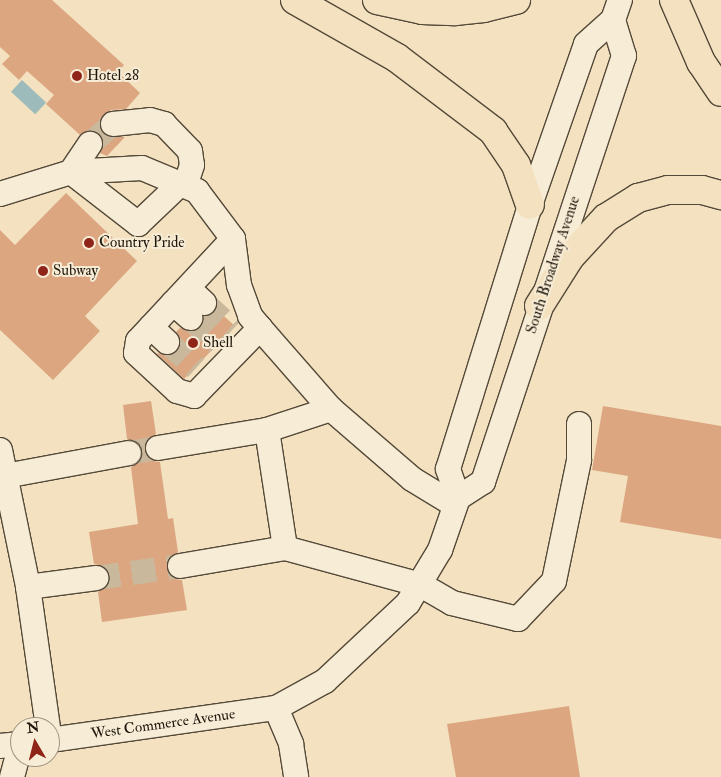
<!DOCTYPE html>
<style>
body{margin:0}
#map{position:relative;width:721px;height:777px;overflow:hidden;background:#f3e1bf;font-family:"IM FELL Double Pica",serif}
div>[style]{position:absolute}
.water>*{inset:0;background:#9ebbbb;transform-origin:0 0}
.building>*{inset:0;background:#dca681}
.minor-tunnel>*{height:24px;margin-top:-12px;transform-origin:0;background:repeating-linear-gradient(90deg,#c9b89b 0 24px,transparent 0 36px)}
.roads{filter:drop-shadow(1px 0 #544939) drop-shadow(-1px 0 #544939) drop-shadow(0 1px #544939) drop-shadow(0 -1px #544939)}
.minor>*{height:24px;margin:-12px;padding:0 12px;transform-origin:12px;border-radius:12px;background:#f7ecd5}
.highway>*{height:28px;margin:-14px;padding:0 14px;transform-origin:14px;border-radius:14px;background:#f3e1bf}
.dots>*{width:14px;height:14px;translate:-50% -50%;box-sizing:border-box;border:2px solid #f7ecd5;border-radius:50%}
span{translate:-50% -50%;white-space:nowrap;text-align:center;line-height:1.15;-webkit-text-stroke:4px #f7ecd5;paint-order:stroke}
.poi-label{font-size:15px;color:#1f160c}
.left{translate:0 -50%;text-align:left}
.street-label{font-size:15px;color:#1f160c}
.north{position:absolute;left:10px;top:717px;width:50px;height:50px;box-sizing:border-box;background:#f7ecd5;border:1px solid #a19685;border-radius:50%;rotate:352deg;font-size:14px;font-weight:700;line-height:20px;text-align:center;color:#1f160c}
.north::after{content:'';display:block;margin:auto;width:18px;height:22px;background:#8f2418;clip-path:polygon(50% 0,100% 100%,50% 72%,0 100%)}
</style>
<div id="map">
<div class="water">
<div style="left:22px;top:80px;width:33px;height:16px;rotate:43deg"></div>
</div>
<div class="building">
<div style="clip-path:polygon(0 0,52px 0,124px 65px,118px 72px,140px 93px,126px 109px,111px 110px,101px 118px,99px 126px,107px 136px,125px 137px,107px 156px,100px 153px,104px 145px,98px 133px,91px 130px,80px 135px,46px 104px,54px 95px,27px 71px,19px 80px,2px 64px,10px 56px,0 47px)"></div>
<div style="clip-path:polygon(66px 193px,137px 261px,85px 316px,100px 331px,53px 380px,0 330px,0 230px,15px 245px)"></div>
<div style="clip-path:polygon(216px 309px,235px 326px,184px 379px,156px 353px,170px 355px,177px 352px,180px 345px,176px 332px,180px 328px,195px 331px,201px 327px,203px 316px)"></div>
<div style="clip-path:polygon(151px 401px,156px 434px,145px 443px,145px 451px,153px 461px,160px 462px,168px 519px,173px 518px,178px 552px,167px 561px,167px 569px,175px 579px,182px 580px,187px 610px,102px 622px,98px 592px,108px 584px,110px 576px,102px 566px,94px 564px,89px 532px,138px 524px,131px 467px,138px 463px,143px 451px,139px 444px,127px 439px,123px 405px)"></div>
<div style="clip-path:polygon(603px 406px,721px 426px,721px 539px,620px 522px,628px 476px,592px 470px)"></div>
<div style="clip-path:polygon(569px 706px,580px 777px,456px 777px,447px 724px)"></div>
</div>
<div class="minor-tunnel">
<div style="left:90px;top:144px;width:30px;rotate:-41deg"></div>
<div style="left:204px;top:303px;width:39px;rotate:42deg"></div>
<div style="left:190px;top:318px;width:38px;rotate:43deg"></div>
<div style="left:167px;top:342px;width:39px;rotate:42deg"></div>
<div style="left:129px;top:453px;width:29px;rotate:-10deg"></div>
<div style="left:96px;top:578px;width:85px;rotate:-8.1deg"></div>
</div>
<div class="roads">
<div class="minor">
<div style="left:113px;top:124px;width:37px;rotate:-6deg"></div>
<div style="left:150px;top:120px;width:15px;rotate:16deg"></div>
<div style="left:164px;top:124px;width:37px;rotate:46deg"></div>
<div style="left:190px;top:151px;width:14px;rotate:82deg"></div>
<div style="left:192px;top:165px;width:22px;rotate:108deg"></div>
<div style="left:71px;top:172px;width:85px;rotate:37.8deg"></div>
<div style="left:138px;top:224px;width:58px;rotate:-43.6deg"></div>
<div style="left:71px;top:172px;width:34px;rotate:-56deg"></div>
<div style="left:0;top:194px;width:74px;rotate:-17.2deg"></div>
<div style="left:71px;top:172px;width:71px;rotate:-3.2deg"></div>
<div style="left:142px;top:168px;width:60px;rotate:22.7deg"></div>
<div style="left:197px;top:191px;width:60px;rotate:53.1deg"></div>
<div style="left:233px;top:239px;width:46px;rotate:82.6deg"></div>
<div style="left:239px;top:285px;width:33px;rotate:70deg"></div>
<div style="left:250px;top:316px;width:16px;rotate:50deg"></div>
<div style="left:260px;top:328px;width:108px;rotate:48.8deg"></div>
<div style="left:331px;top:409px;width:107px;rotate:40.8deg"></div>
<div style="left:412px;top:479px;width:50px;rotate:31.2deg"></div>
<div style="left:233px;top:239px;width:139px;rotate:133deg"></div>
<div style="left:138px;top:341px;width:12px;rotate:99deg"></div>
<div style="left:136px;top:353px;width:56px;rotate:42.8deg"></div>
<div style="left:177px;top:391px;width:18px;rotate:16deg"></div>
<div style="left:194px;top:396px;width:95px;rotate:-45.9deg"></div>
<div style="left:188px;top:288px;width:22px;rotate:43deg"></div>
<div style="left:173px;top:303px;width:23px;rotate:41deg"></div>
<div style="left:151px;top:327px;width:22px;rotate:43deg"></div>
<div style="left:267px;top:430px;width:119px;rotate:81.3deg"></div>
<div style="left:285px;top:548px;width:141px;rotate:15.2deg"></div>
<div style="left:421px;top:585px;width:36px;rotate:30deg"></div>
<div style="left:452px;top:603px;width:68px;rotate:13.6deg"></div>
<div style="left:518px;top:619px;width:52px;rotate:-46.5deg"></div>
<div style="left:554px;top:581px;width:124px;rotate:-78.3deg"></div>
<div style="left:579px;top:460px;width:36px;rotate:-90deg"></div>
<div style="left:158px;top:448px;width:110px;rotate:-9.4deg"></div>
<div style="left:267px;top:430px;width:67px;rotate:-18.2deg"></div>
<div style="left:0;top:450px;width:140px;rotate:78.4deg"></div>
<div style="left:28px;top:587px;width:141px;rotate:81.9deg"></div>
<div style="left:5px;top:476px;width:126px;rotate:-10.5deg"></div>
<div style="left:458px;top:498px;width:30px;rotate:-33deg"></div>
<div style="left:483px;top:482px;width:449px;rotate:-71.7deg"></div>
<div style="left:624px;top:56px;width:38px;rotate:-107deg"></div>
<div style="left:180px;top:566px;width:107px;rotate:-9.7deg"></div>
<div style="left:28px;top:587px;width:69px;rotate:-7.5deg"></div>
<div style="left:276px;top:708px;width:39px;rotate:67deg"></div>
<div style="left:291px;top:744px;width:33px;rotate:81deg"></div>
<div style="left:50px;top:740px;width:228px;rotate:-8.1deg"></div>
<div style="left:276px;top:708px;width:56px;rotate:-28.9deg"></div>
<div style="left:325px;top:681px;width:114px;rotate:-43.2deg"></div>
<div style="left:408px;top:603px;width:62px;rotate:-58.9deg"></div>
<div style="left:440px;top:550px;width:55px;rotate:-70.9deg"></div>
<div style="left:458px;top:498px;width:31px;rotate:-109deg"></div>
<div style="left:448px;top:469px;width:276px;rotate:-72.7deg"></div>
<div style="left:530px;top:205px;width:170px;rotate:-70.8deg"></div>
<div style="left:586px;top:44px;width:36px;rotate:-42deg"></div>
<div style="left:613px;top:20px;width:21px;rotate:-71deg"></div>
<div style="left:0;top:746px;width:20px;rotate:-6deg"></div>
<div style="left:12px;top:777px;width:31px;rotate:-75deg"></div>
</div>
<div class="highway">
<div style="left:295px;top:0;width:117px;rotate:29.6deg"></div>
<div style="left:397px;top:58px;width:121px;rotate:37.2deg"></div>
<div style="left:493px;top:131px;width:41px;rotate:55.9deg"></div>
<div style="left:516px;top:165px;width:42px;rotate:70.7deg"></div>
<div style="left:377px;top:0;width:46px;rotate:12.5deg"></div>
<div style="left:422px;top:10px;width:33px;rotate:2deg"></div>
<div style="left:455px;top:11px;width:29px;rotate:-6deg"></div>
<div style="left:484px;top:8px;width:33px;rotate:-14deg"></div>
<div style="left:674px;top:0;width:68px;rotate:66.5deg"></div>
<div style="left:701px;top:62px;width:36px;rotate:56deg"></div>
<div style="left:539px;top:306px;width:58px;rotate:-57.7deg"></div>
<div style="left:570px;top:257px;width:53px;rotate:-47.3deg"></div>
<div style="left:606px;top:218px;width:38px;rotate:-32deg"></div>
<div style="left:638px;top:198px;width:31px;rotate:-15deg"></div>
<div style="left:668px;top:190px;width:34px"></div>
<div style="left:702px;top:190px;width:20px;rotate:15deg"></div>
</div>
</div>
<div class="dots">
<div style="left:77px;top:76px;background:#8f2418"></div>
<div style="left:89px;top:243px;background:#8f2418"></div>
<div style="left:43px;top:271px;background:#8f2418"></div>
<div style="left:193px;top:343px;background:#8f2418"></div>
</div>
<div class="poi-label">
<span class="left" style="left:87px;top:76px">Hotel 28</span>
<span class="left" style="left:99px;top:243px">Country Pride</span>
<span class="left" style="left:53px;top:271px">Subway</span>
<span class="left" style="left:203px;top:343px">Shell</span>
</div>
<div class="street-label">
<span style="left:553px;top:265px;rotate:-72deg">South Broadway Avenue</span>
<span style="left:163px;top:724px;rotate:-8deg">West Commerce Avenue</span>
</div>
<div class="north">N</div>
</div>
